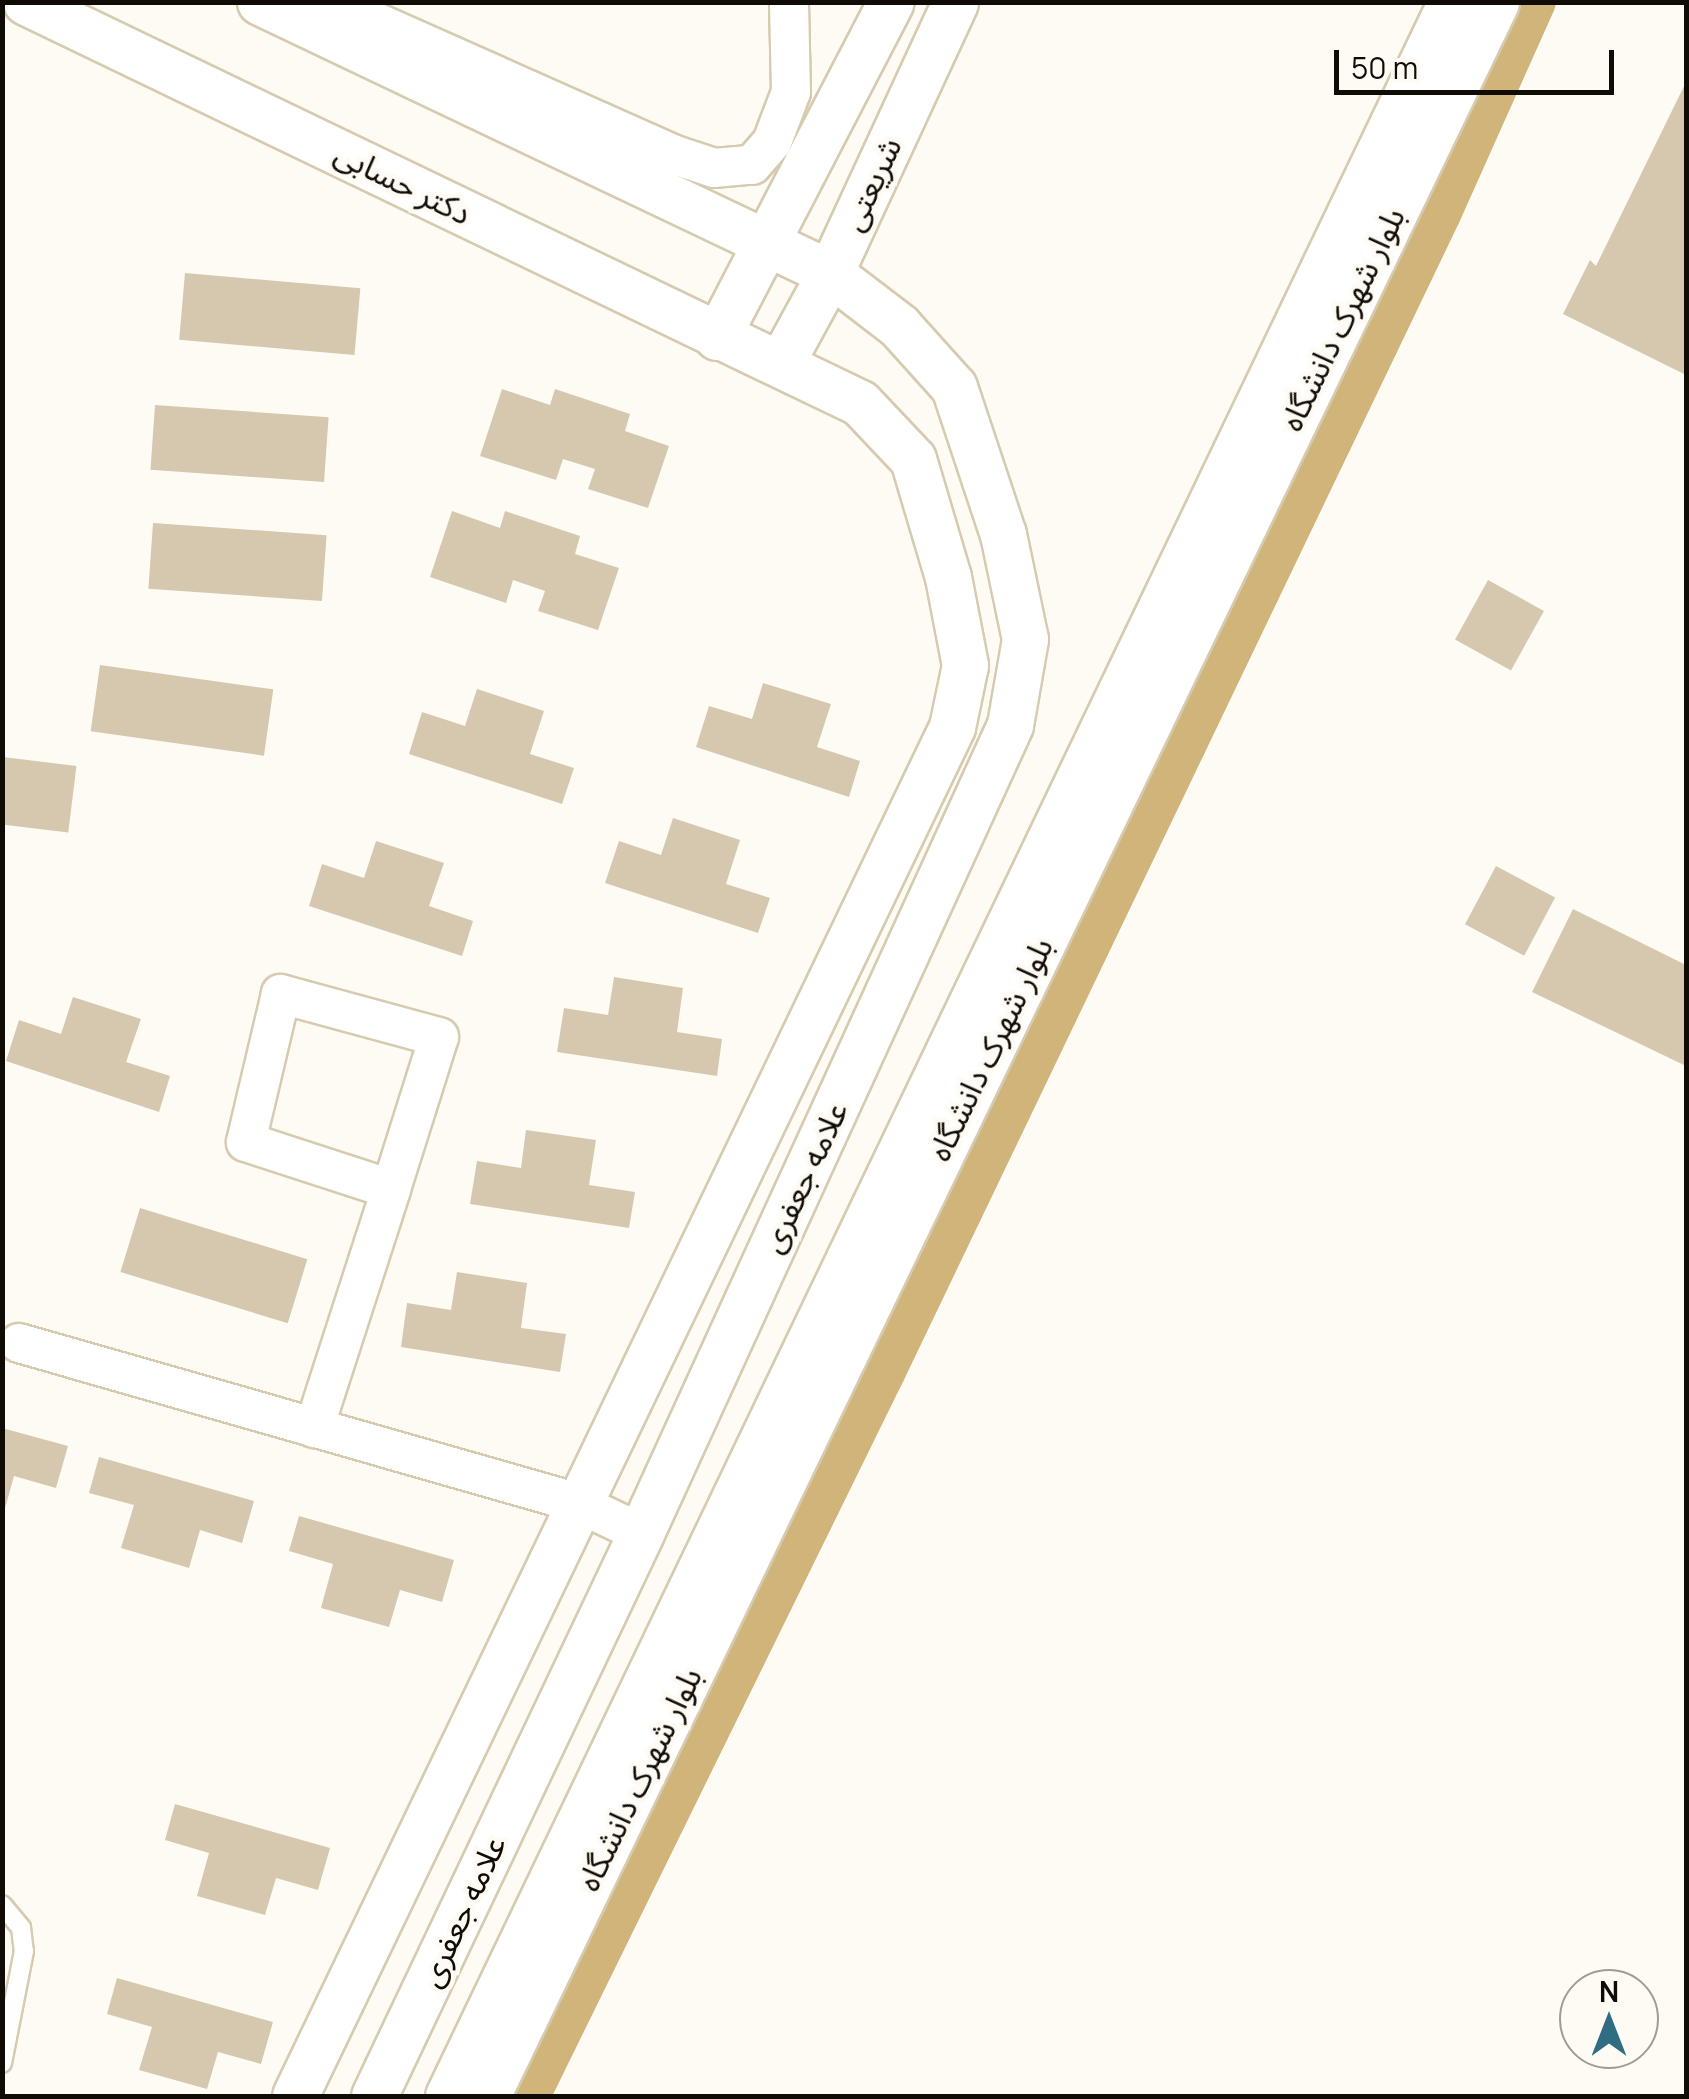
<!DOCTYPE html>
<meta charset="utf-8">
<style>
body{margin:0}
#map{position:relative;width:1689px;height:2099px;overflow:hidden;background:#fefbf5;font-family:Manrope,"Noto Sans Arabic",sans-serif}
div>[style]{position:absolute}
.canal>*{height:40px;margin:-20px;padding:0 20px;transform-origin:20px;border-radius:20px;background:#d0b479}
.building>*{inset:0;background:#d5c8ae;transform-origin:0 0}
.roads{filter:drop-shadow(2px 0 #d6caaf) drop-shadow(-2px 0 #d6caaf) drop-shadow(0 2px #d6caaf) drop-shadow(0 -2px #d6caaf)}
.service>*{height:18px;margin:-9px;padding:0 9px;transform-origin:9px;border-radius:9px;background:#fff}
.minor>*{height:38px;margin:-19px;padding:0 19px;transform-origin:19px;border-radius:19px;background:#fff}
.tertiary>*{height:45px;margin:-22.5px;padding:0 22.5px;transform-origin:22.5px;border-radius:22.5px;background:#fff}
span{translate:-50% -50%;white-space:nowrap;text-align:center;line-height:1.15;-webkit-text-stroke:9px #fefbf5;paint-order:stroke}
.street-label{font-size:32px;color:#100b04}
.frame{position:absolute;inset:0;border:5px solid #100b04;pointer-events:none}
.north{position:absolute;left:1559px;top:1969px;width:100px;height:100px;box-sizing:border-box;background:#fefbf5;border:2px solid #9f9b95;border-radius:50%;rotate:0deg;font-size:28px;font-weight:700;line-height:40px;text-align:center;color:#100b04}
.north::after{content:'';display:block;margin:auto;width:35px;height:45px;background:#306d83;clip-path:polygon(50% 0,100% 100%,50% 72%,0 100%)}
.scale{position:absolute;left:1334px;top:50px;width:280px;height:45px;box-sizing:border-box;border:5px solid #100b04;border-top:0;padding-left:12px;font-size:30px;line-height:35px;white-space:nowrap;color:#100b04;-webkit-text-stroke:8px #fefbf5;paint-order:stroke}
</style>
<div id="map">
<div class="canal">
<div style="left:530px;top:2096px;width:805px;rotate:-63.85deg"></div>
<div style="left:885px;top:1373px;width:1285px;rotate:-64.37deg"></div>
<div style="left:1441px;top:214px;width:232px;rotate:-65.9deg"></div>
</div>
<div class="building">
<div style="clip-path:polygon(1686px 82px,1686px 375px,1563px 314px,1590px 260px,1596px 266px)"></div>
<div style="left:185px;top:273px;width:176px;height:67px;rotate:5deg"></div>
<div style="clip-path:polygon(502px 389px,550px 405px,555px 389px,630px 414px,625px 431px,669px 446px,648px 508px,588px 489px,595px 469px,563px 459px,556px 480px,480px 456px)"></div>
<div style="left:155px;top:405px;width:174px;height:65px;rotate:4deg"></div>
<div style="clip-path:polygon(452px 511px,500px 528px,505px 511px,580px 536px,575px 554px,619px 568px,598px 630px,538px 611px,545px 591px,513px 580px,506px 603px,430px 577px)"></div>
<div style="left:153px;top:523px;width:174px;height:66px;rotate:4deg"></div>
<div style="left:1488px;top:580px;width:64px;height:68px;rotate:29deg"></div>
<div style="left:100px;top:665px;width:175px;height:67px;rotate:8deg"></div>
<div style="clip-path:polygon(763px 683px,831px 704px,817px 747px,860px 761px,849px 797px,696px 747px,709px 706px,752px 719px)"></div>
<div style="clip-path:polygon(477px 689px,544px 711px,530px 754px,574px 768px,562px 804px,409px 754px,422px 712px,465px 726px)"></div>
<div style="left:3px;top:757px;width:74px;height:67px;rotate:7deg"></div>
<div style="clip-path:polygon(673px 818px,740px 840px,726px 884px,770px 898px,758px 933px,605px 883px,619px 841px,661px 855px)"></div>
<div style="clip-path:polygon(376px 841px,444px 863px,429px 906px,473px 921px,462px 956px,309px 906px,322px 864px,364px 878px)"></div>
<div style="left:1496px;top:866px;width:67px;height:66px;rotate:28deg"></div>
<div style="clip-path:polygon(1573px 909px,1686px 965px,1686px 1066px,1532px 992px)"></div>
<div style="clip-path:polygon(614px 977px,683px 988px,677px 1032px,722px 1039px,717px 1076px,557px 1052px,564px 1008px,608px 1015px)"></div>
<div style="clip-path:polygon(73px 997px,141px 1019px,126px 1062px,170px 1076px,159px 1112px,6px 1061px,19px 1020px,61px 1034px)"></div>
<div style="clip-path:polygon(526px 1130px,596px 1140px,589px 1185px,635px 1192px,629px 1228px,470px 1204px,477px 1161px,521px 1168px)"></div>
<div style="left:140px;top:1208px;width:175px;height:67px;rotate:17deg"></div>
<div style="clip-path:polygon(457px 1272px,527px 1283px,521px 1328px,566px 1334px,560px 1372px,401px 1347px,407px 1303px,451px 1310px)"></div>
<div style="clip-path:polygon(2px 1428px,68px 1446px,56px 1488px,14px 1476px,4px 1512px)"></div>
<div style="clip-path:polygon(99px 1457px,254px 1501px,242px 1543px,200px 1530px,189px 1568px,121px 1548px,134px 1505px,89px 1493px)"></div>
<div style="clip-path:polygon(299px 1516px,454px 1560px,442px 1602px,400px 1590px,389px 1627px,321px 1608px,333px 1564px,289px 1551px)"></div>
<div style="clip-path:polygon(175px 1804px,330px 1848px,318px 1890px,276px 1878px,265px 1915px,197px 1896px,209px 1853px,165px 1840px)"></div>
<div style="clip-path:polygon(117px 1978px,273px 2022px,261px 2064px,218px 2052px,207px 2089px,139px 2070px,152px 2027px,107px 2014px)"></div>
</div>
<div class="roads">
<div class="service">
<div style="left:2px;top:1905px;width:30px;rotate:50deg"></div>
<div style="left:21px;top:1928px;width:23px;rotate:83deg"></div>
<div style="left:24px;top:1951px;width:114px;rotate:101.1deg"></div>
</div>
<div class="minor">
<div style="left:331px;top:2px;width:373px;rotate:24deg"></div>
<div style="left:672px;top:154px;width:44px;rotate:18.4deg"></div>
<div style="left:714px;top:168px;width:38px;rotate:-5deg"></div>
<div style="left:752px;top:165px;width:30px;rotate:-49deg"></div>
<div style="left:772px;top:142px;width:53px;rotate:-69.2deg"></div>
<div style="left:791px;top:92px;width:90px;rotate:-91.3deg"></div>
<div style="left:19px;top:1343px;width:581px;rotate:15.97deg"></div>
<div style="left:578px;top:1503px;width:70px;rotate:25.5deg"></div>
<div style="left:314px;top:1428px;width:251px;rotate:-72.1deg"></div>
<div style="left:391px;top:1189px;width:159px;rotate:-72.5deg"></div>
<div style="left:439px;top:1037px;width:164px;rotate:-164.8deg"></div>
<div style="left:281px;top:994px;width:152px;rotate:103.3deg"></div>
<div style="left:246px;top:1142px;width:152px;rotate:18deg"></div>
</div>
<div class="tertiary">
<div style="left:26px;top:2px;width:925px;rotate:25.68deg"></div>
<div style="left:860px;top:403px;width:77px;rotate:46.6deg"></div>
<div style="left:913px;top:459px;width:123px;rotate:73.5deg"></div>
<div style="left:948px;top:577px;width:90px;rotate:79.1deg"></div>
<div style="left:965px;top:665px;width:63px;rotate:101.8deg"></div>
<div style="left:952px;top:727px;width:1518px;rotate:115.64deg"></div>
<div style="left:260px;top:2px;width:631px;rotate:25.43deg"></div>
<div style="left:830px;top:273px;width:87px;rotate:37.5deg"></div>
<div style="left:899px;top:326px;width:82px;rotate:48deg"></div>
<div style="left:954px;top:387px;width:155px;rotate:71.6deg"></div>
<div style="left:1003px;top:534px;width:107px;rotate:78.2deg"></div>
<div style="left:1025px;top:639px;width:87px;rotate:99.9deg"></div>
<div style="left:1010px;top:725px;width:888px;rotate:114.55deg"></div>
<div style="left:641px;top:1533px;width:623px;rotate:115.37deg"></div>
<div style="left:717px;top:337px;width:377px;rotate:-62.6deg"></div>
<div style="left:781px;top:363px;width:102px;rotate:-61.4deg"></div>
<div style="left:830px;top:273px;width:298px;rotate:-65.2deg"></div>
<div style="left:448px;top:2096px;width:2322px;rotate:-64.41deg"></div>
<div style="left:487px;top:2096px;width:2324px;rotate:-64.27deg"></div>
</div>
</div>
<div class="street-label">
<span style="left:403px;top:183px;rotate:26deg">دکتر حسابی</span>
<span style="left:871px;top:184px;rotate:-65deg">شریعتی</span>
<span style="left:1342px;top:319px;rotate:-64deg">بلوار شهرک دانشگاه</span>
<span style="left:990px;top:1049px;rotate:-64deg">بلوار شهرک دانشگاه</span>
<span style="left:804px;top:1177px;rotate:-65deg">علامه جعفری</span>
<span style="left:639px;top:1779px;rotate:-64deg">بلوار شهرک دانشگاه</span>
<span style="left:462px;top:1911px;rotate:-65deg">علامه جعفری</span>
</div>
<div class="frame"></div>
<div class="north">N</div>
<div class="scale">50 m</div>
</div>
